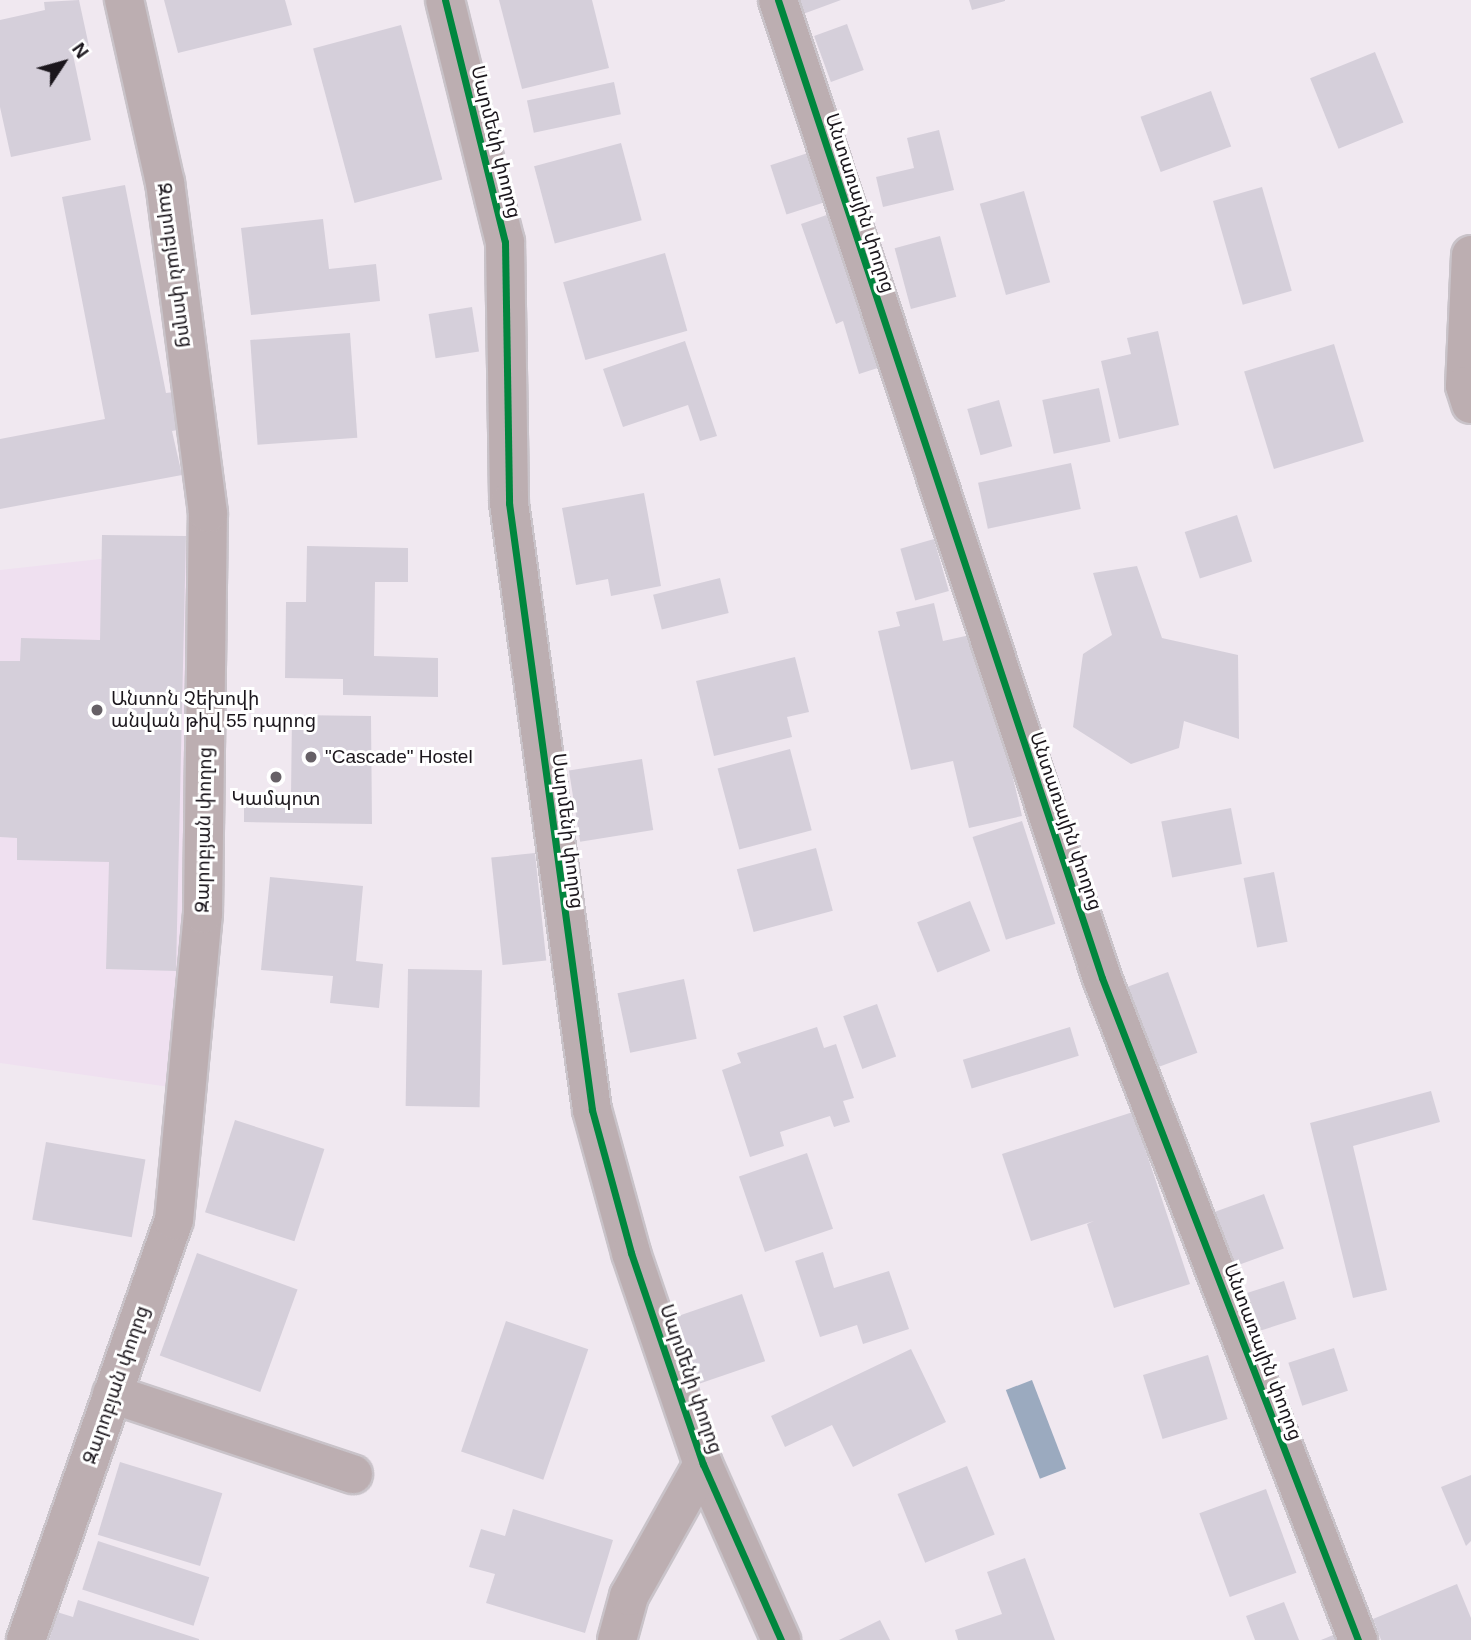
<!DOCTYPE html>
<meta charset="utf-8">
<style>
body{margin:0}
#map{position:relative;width:1471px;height:1640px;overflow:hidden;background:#f0e8f0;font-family:Helvetica,"Noto Sans Armenian",sans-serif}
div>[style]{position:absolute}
.built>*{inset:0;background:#efe0f0}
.water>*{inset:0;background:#9baabf;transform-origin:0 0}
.building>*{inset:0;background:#d5cfda;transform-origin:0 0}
.roads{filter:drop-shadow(2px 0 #c9c3c9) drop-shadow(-2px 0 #c9c3c9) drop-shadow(0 2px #c9c3c9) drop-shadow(0 -2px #c9c3c9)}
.minor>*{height:38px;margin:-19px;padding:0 19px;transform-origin:19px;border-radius:19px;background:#bcaeb1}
.cycleway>*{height:7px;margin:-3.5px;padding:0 3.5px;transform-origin:3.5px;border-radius:3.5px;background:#00873e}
.dots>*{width:19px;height:19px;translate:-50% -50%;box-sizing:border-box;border:4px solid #fff;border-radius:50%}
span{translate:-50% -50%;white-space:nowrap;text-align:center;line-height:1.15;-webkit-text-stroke:6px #fff;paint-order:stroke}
.street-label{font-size:19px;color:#1b161c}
.poi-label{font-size:19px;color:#1b161c}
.left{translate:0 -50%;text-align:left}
.north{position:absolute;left:28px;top:28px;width:70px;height:70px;-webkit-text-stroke:5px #fff;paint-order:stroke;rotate:54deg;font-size:19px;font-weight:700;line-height:28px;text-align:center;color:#1b161c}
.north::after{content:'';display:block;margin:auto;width:24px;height:32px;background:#1b161c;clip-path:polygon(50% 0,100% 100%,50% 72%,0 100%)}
</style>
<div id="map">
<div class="built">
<div style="clip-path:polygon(200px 548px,177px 1088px,0 1063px,0 570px)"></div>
</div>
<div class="water">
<div style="left:1032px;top:1380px;width:95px;height:28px;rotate:69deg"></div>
</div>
<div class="building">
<div style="clip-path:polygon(79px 0,90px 51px,73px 55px,91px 140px,11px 157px,0 107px,0 20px,45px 10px,44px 2px)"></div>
<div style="clip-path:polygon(164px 0,285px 0,292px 25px,178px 53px)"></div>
<div style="clip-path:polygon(499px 0,592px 0,609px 68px,522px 89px)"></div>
<div style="clip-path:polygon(798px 0,841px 0,803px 14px)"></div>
<div style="clip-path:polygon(969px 0,1005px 0,1005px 1px,972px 10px)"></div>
<div style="left:847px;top:24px;width:49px;height:35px;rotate:70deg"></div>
<div style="left:401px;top:25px;width:160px;height:91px;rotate:75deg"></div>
<div style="left:1375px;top:52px;width:76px;height:70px;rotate:68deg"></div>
<div style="left:614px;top:82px;width:33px;height:89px;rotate:78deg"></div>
<div style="left:1211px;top:91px;width:59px;height:75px;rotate:70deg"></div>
<div style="clip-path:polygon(939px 130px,954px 190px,883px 207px,876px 177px,914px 168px,907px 138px)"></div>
<div style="left:621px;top:143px;width:80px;height:90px;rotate:75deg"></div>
<div style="left:817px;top:150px;width:52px;height:49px;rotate:72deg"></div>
<div style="clip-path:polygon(125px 185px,166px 393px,181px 391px,188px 428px,172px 431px,182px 475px,0 509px,0 439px,105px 419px,62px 197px)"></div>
<div style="left:1262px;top:187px;width:108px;height:51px;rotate:74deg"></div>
<div style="left:1024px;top:191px;width:95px;height:46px;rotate:74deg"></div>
<div style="clip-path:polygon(835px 212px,887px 365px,859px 374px,843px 321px,836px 324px,801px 224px)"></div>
<div style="clip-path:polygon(323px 219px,329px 269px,376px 264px,380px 301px,251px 315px,241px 228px)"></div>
<div style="left:940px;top:236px;width:63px;height:47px;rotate:75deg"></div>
<div style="left:665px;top:253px;width:81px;height:106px;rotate:74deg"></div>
<div style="left:472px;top:307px;width:45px;height:44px;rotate:81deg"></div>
<div style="clip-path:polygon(1158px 331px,1179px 425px,1119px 439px,1101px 361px,1131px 354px,1127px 338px)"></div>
<div style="left:350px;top:333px;width:105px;height:100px;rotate:86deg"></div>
<div style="clip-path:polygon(685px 341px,717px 436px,700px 441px,688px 405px,623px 427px,603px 369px)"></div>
<div style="left:1334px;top:344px;width:102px;height:94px;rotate:73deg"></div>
<div style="left:1099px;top:388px;width:55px;height:58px;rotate:78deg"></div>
<div style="left:999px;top:400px;width:48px;height:33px;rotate:74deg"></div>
<div style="left:1071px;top:463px;width:47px;height:95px;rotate:78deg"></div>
<div style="clip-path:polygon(644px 493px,661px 586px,611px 596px,608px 579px,576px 585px,562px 508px)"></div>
<div style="left:1237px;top:515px;width:49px;height:55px;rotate:72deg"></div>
<div style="clip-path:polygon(102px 535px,186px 536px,176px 971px,106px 969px,109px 862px,17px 860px,17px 838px,0 837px,0 661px,20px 661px,21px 638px,100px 640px)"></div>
<div style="left:934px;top:539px;width:54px;height:35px;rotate:74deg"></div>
<div style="clip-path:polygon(307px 546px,408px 548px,408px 582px,375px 582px,374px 656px,438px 658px,438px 697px,343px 695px,343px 679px,285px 678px,286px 602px,306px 602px)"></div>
<div style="clip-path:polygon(1137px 566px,1162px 638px,1238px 655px,1239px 739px,1184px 721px,1179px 748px,1131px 764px,1073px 727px,1083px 654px,1112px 635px,1093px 573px)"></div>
<div style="left:720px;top:578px;width:36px;height:69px;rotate:76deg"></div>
<div style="clip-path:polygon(934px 603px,943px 641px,979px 633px,1022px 816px,969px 828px,953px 761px,911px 770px,878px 631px,900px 626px,896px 612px)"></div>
<div style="clip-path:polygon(795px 657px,809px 712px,787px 717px,792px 737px,714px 756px,696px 681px)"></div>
<div style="clip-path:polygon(292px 715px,371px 716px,372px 824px,244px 822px,244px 795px,291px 796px)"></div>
<div style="left:790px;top:749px;width:84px;height:75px;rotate:75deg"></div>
<div style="left:642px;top:759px;width:72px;height:74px;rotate:81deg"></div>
<div style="left:1231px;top:808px;width:57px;height:71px;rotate:79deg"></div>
<div style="left:1022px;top:821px;width:108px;height:52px;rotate:72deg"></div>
<div style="left:816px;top:848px;width:65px;height:82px;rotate:75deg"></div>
<div style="left:535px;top:853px;width:108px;height:44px;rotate:84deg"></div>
<div style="left:1274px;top:872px;width:71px;height:31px;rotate:79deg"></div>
<div style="clip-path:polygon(270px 877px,363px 886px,356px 961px,383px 964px,379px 1008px,330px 1003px,333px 976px,261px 970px)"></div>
<div style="left:970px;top:901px;width:54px;height:57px;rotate:68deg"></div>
<div style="left:408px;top:969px;width:74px;height:137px;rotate:1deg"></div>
<div style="left:1168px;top:972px;width:86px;height:46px;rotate:70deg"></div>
<div style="left:684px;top:979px;width:61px;height:68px;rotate:78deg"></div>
<div style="left:877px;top:1004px;width:56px;height:36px;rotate:70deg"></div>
<div style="clip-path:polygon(817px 1027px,824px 1048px,836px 1044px,854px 1098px,843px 1101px,850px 1122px,834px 1127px,830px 1116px,780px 1132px,784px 1146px,750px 1157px,722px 1070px,741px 1063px,737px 1053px)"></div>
<div style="left:1070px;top:1027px;width:30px;height:112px;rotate:73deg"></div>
<div style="clip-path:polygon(1431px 1091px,1440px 1122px,1353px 1146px,1387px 1290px,1353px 1298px,1310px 1123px)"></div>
<div style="clip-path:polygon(1133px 1112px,1190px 1284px,1114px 1308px,1087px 1224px,1094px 1221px,1031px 1241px,1002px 1154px)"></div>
<div style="left:235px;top:1120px;width:94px;height:97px;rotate:18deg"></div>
<div style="left:46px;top:1142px;width:101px;height:79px;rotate:10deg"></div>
<div style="left:807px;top:1153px;width:80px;height:72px;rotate:71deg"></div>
<div style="left:1264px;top:1194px;width:58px;height:52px;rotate:70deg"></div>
<div style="clip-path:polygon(823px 1252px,834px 1288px,889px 1271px,909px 1329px,863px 1344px,857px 1325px,820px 1337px,795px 1261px)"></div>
<div style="left:197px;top:1253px;width:107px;height:109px;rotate:20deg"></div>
<div style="left:1284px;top:1281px;width:40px;height:39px;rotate:72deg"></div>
<div style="left:742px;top:1294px;width:71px;height:69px;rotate:71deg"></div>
<div style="left:506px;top:1321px;width:87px;height:138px;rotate:19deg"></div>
<div style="left:1334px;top:1348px;width:45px;height:48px;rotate:72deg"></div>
<div style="clip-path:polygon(911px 1349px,946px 1422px,853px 1467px,832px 1425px,785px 1447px,771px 1416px)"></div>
<div style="left:1208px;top:1355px;width:67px;height:68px;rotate:73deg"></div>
<div style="left:120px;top:1462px;width:107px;height:76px;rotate:17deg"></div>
<div style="left:967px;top:1466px;width:74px;height:75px;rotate:68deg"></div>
<div style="clip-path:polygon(1471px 1475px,1471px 1541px,1466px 1546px,1441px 1487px)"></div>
<div style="left:1266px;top:1489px;width:89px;height:71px;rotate:70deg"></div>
<div style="clip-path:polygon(513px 1509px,613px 1540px,585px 1633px,486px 1603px,495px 1574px,469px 1567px,481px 1529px,505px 1536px)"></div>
<div style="left:98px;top:1541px;width:117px;height:51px;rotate:18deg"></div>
<div style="clip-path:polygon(1025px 1558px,1055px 1640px,958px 1640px,955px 1630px,1002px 1614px,987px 1572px)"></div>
<div style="clip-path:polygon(1457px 1584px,1471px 1618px,1471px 1640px,1381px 1640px,1373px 1619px)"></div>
<div style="clip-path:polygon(78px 1600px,199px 1639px,199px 1640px,49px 1640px,57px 1612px,73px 1617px)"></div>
<div style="clip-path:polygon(1284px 1602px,1299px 1640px,1255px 1640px,1246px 1616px)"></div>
<div style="clip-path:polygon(880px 1620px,890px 1640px,839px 1640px)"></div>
<div style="clip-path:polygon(1338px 1633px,1340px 1640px,1321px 1640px)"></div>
</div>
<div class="roads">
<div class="minor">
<div style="left:445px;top:0;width:249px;rotate:76.1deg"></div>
<div style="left:505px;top:242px;width:261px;rotate:89.1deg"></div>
<div style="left:509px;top:503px;width:613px;rotate:82.21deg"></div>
<div style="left:592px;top:1110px;width:148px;rotate:74.7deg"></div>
<div style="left:631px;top:1253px;width:223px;rotate:71.2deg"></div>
<div style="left:703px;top:1464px;width:193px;rotate:66.1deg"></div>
<div style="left:778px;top:0;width:1030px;rotate:71.67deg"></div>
<div style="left:1102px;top:978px;width:710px;rotate:68.86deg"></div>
<div style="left:1471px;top:255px;width:131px;rotate:92.6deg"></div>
<div style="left:1465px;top:386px;width:19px;rotate:72deg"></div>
<div style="left:112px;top:1394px;width:254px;rotate:18.4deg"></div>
<div style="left:26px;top:1640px;width:445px;rotate:-70.6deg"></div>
<div style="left:174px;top:1220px;width:307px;rotate:-84.6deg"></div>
<div style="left:203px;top:914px;width:401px;rotate:-89.3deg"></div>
<div style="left:208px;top:513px;width:333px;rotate:-97.4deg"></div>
<div style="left:165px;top:183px;width:188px;rotate:-102.6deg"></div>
<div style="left:617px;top:1640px;width:46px;rotate:-74.7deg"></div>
<div style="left:629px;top:1596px;width:151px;rotate:-60.7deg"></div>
</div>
</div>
<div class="cycleway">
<div style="left:445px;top:0;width:249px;rotate:76.1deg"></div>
<div style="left:505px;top:242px;width:261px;rotate:89.1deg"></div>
<div style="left:509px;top:503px;width:613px;rotate:82.21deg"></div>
<div style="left:592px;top:1110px;width:148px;rotate:74.7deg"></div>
<div style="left:631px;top:1253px;width:223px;rotate:71.2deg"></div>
<div style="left:703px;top:1464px;width:193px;rotate:66.1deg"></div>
<div style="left:778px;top:0;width:1030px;rotate:71.67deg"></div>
<div style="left:1102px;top:978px;width:710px;rotate:68.86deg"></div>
</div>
<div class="dots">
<div style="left:97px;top:710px;background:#666066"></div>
<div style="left:311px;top:757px;background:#666066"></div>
<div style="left:276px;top:777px;background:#666066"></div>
</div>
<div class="street-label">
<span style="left:496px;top:142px;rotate:76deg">Սարմենի փողոց</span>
<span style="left:860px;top:203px;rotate:72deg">Անտառային փողոց</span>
<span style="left:175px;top:265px;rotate:82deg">Զարոբյան փողոց</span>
<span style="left:1066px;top:821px;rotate:71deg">Անտառային փողոց</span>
<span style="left:204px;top:830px;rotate:-89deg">Զարոբյան փողոց</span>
<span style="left:568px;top:831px;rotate:83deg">Սարմենի փողոց</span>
<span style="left:1263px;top:1352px;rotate:69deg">Անտառային փողոց</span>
<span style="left:691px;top:1379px;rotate:71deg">Սարմենի փողոց</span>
<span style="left:116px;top:1385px;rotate:-71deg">Զարոբյան փողոց</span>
</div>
<div class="poi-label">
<span class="left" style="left:111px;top:710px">Անտոն Չեխովի<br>անվան թիվ 55 դպրոց</span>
<span class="left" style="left:325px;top:757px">"Cascade" Hostel</span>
<span style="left:276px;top:799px">Կամպոտ</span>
</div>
<div class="north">N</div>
</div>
